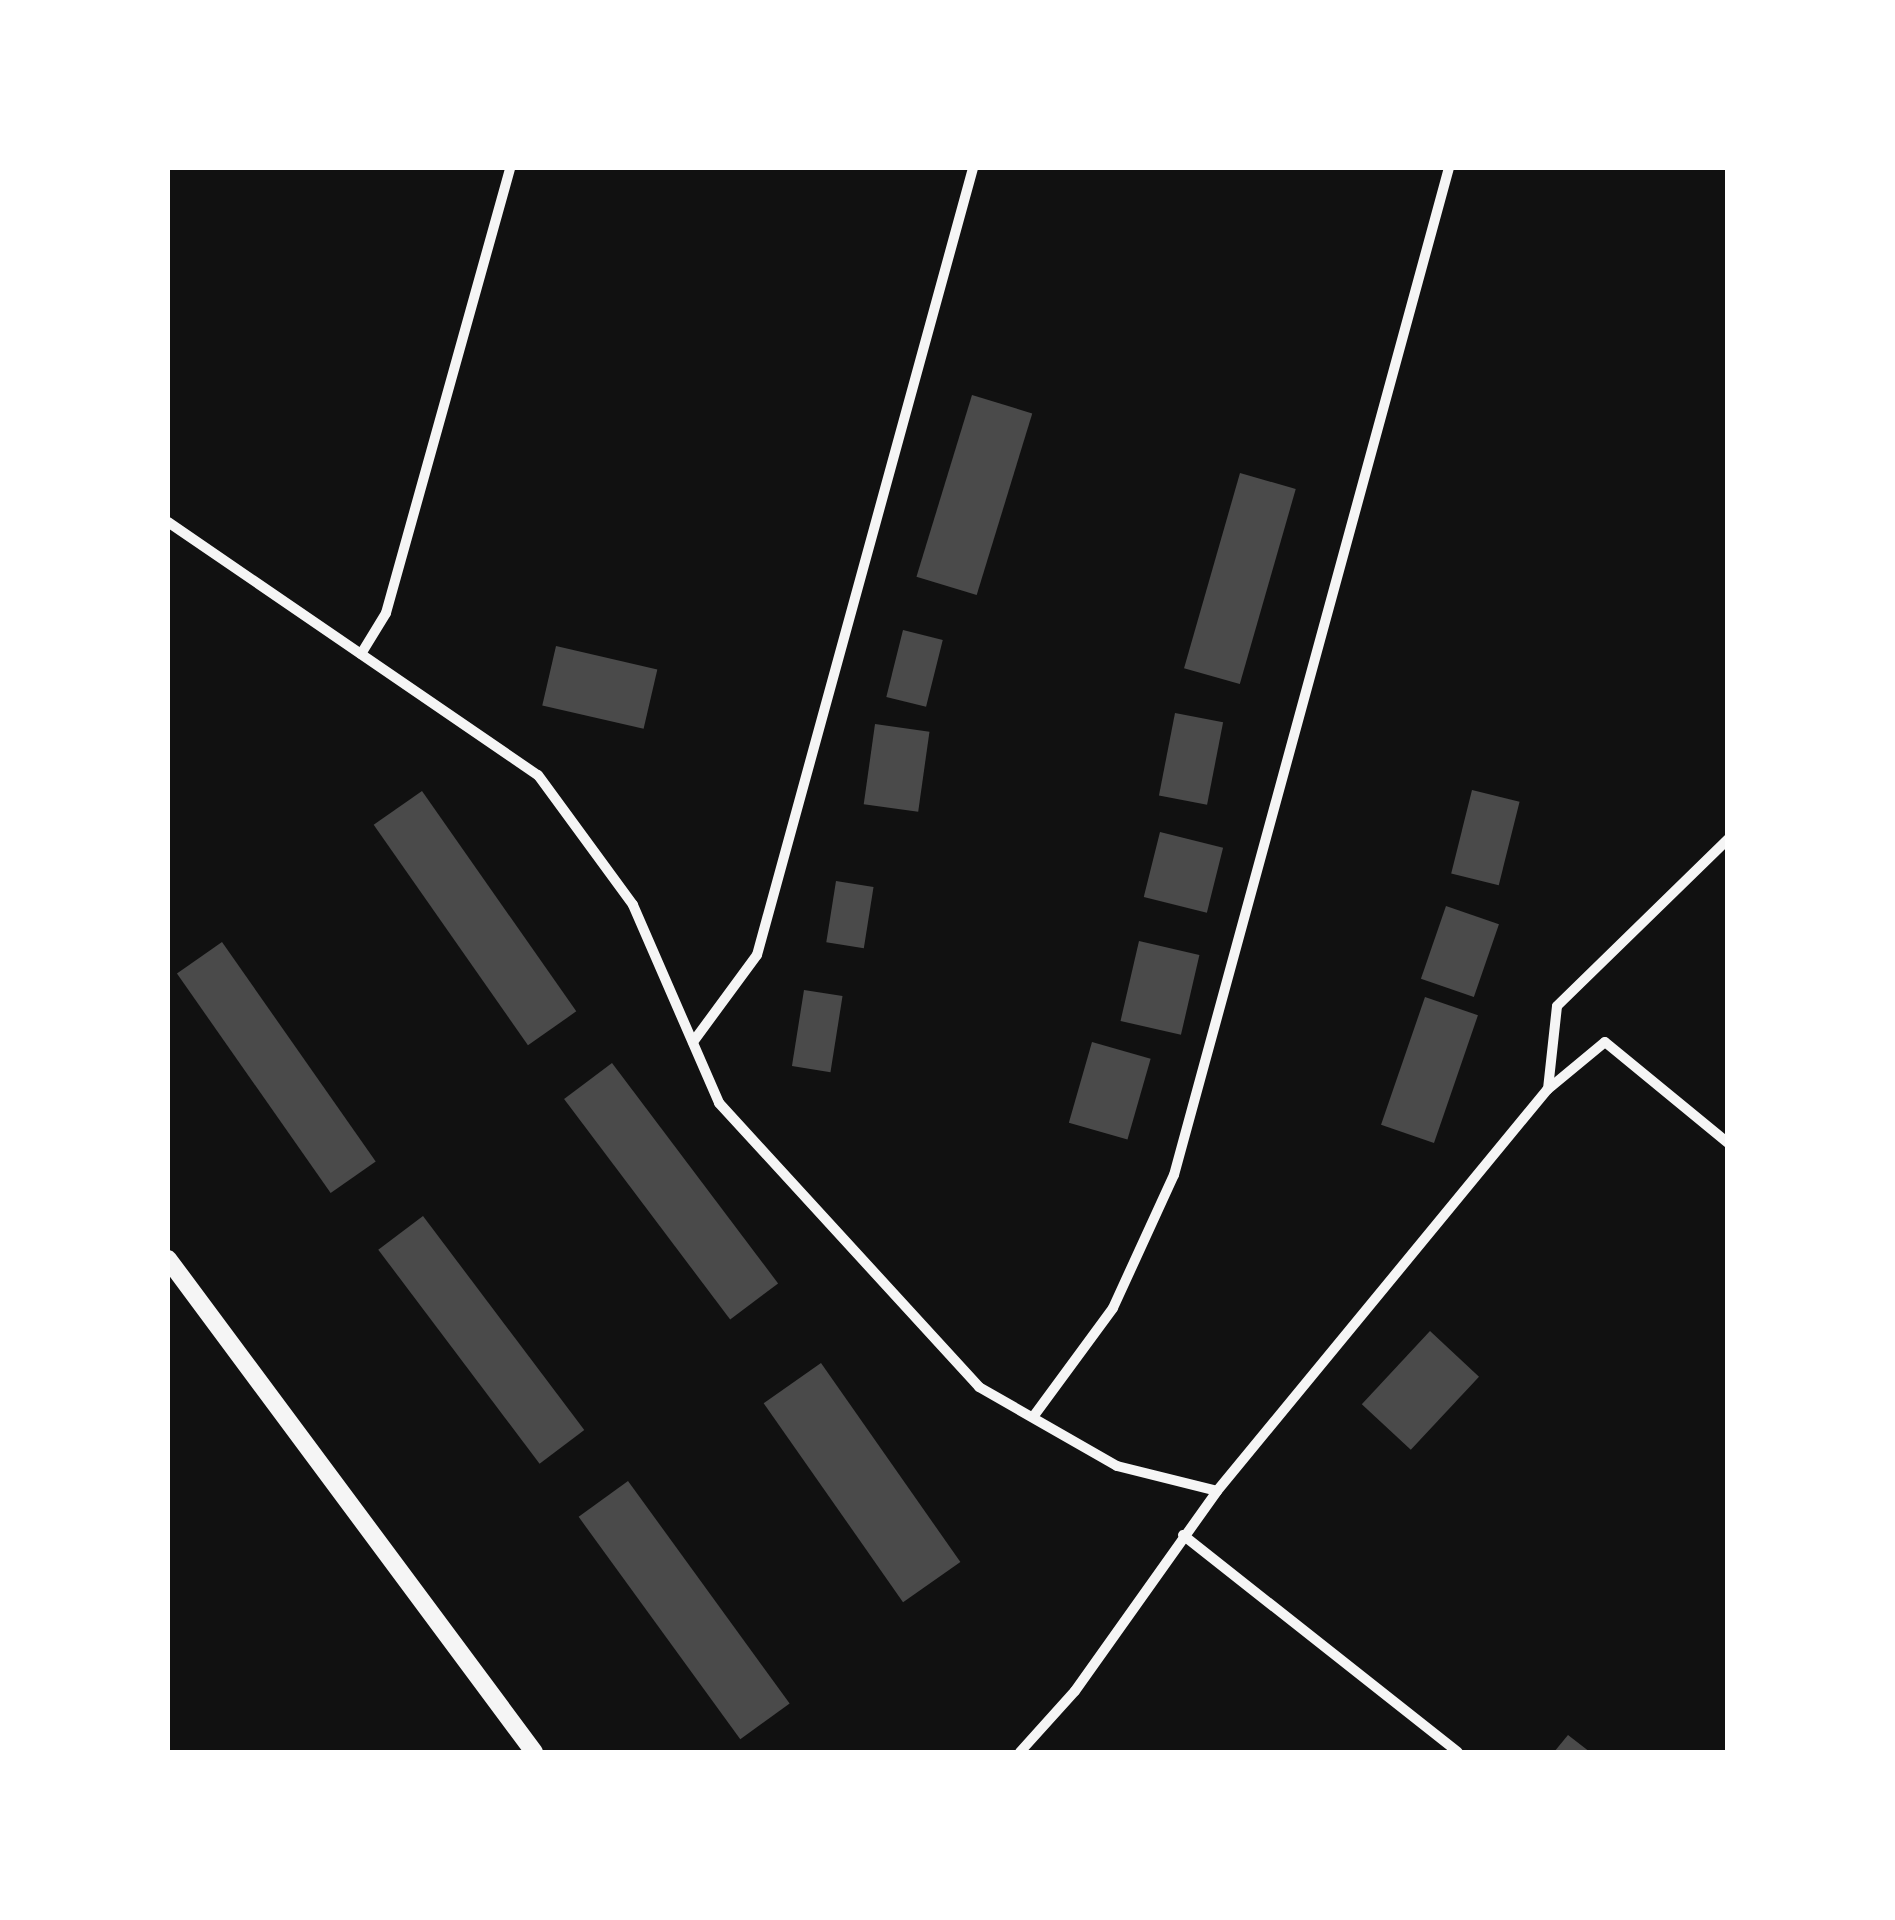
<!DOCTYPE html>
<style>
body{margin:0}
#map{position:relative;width:1895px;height:1920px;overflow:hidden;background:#111;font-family:"Open Sans",sans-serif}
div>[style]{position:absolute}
.building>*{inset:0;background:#4a4a4a;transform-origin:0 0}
.minor>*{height:10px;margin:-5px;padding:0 5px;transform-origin:5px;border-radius:5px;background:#f5f5f5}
.tertiary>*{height:18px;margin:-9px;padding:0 9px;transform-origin:9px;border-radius:9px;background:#f5f5f5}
span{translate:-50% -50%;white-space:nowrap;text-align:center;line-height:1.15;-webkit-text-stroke:10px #fff;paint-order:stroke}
.frame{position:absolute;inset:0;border:170px solid #fff;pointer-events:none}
</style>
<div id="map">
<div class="building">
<div style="left:972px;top:395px;width:63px;height:190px;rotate:17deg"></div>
<div style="left:1240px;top:473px;width:58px;height:203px;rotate:16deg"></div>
<div style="left:903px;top:630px;width:41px;height:69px;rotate:14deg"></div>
<div style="left:556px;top:646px;width:104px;height:61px;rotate:13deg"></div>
<div style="left:1175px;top:713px;width:49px;height:84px;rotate:11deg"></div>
<div style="left:875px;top:724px;width:55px;height:81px;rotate:8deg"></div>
<div style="left:1472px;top:790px;width:49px;height:86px;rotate:14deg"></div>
<div style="left:422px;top:791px;width:269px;height:59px;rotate:55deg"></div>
<div style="left:1160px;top:832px;width:65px;height:67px;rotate:14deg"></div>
<div style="left:836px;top:881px;width:38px;height:62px;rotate:9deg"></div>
<div style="left:1446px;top:906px;width:56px;height:77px;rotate:19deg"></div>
<div style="left:1139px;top:941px;width:62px;height:82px;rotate:13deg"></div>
<div style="left:222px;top:942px;width:268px;height:55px;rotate:55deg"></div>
<div style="left:804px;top:990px;width:39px;height:77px;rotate:9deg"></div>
<div style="left:1425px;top:997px;width:56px;height:135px;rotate:19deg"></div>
<div style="left:1092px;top:1042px;width:61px;height:84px;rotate:16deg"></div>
<div style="left:612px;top:1063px;width:276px;height:60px;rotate:53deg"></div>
<div style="left:423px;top:1216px;width:268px;height:56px;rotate:53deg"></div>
<div style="left:1430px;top:1331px;width:67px;height:100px;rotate:43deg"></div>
<div style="left:821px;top:1363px;width:243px;height:70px;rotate:55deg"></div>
<div style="left:628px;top:1481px;width:275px;height:61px;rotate:54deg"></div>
<div style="clip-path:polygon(1568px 1735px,1590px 1752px,1554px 1752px)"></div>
</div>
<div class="minor">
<div style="left:168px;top:522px;width:448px;rotate:34.4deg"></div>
<div style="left:538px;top:775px;width:161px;rotate:53.8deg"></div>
<div style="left:633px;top:905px;width:216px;rotate:66.5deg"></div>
<div style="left:719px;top:1103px;width:385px;rotate:47.5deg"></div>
<div style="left:979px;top:1387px;width:159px;rotate:29.8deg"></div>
<div style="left:1117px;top:1466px;width:103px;rotate:14deg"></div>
<div style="left:361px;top:654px;width:48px;rotate:-58.6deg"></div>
<div style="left:386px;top:613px;width:462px;rotate:-74.4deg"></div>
<div style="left:693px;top:1042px;width:108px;rotate:-53.7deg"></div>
<div style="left:757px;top:955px;width:816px;rotate:-74.65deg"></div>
<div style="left:1548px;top:1089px;width:83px;rotate:-83.8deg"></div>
<div style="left:1557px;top:1006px;width:239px;rotate:-44.3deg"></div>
<div style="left:1033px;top:1417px;width:135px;rotate:-53.7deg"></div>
<div style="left:1113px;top:1308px;width:146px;rotate:-65.4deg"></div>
<div style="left:1174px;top:1175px;width:1044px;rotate:-74.73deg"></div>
<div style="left:1183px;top:1535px;width:350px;rotate:38.3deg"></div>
<div style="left:1020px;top:1752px;width:82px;rotate:-48deg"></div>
<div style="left:1075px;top:1691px;width:245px;rotate:-54.6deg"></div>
<div style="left:1217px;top:1491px;width:519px;rotate:-50.55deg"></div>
<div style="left:1547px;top:1090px;width:75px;rotate:-39.6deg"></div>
<div style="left:1605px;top:1042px;width:159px;rotate:39.4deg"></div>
</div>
<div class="tertiary">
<div style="left:168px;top:1259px;width:614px;rotate:53.41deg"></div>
</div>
<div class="frame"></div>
</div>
